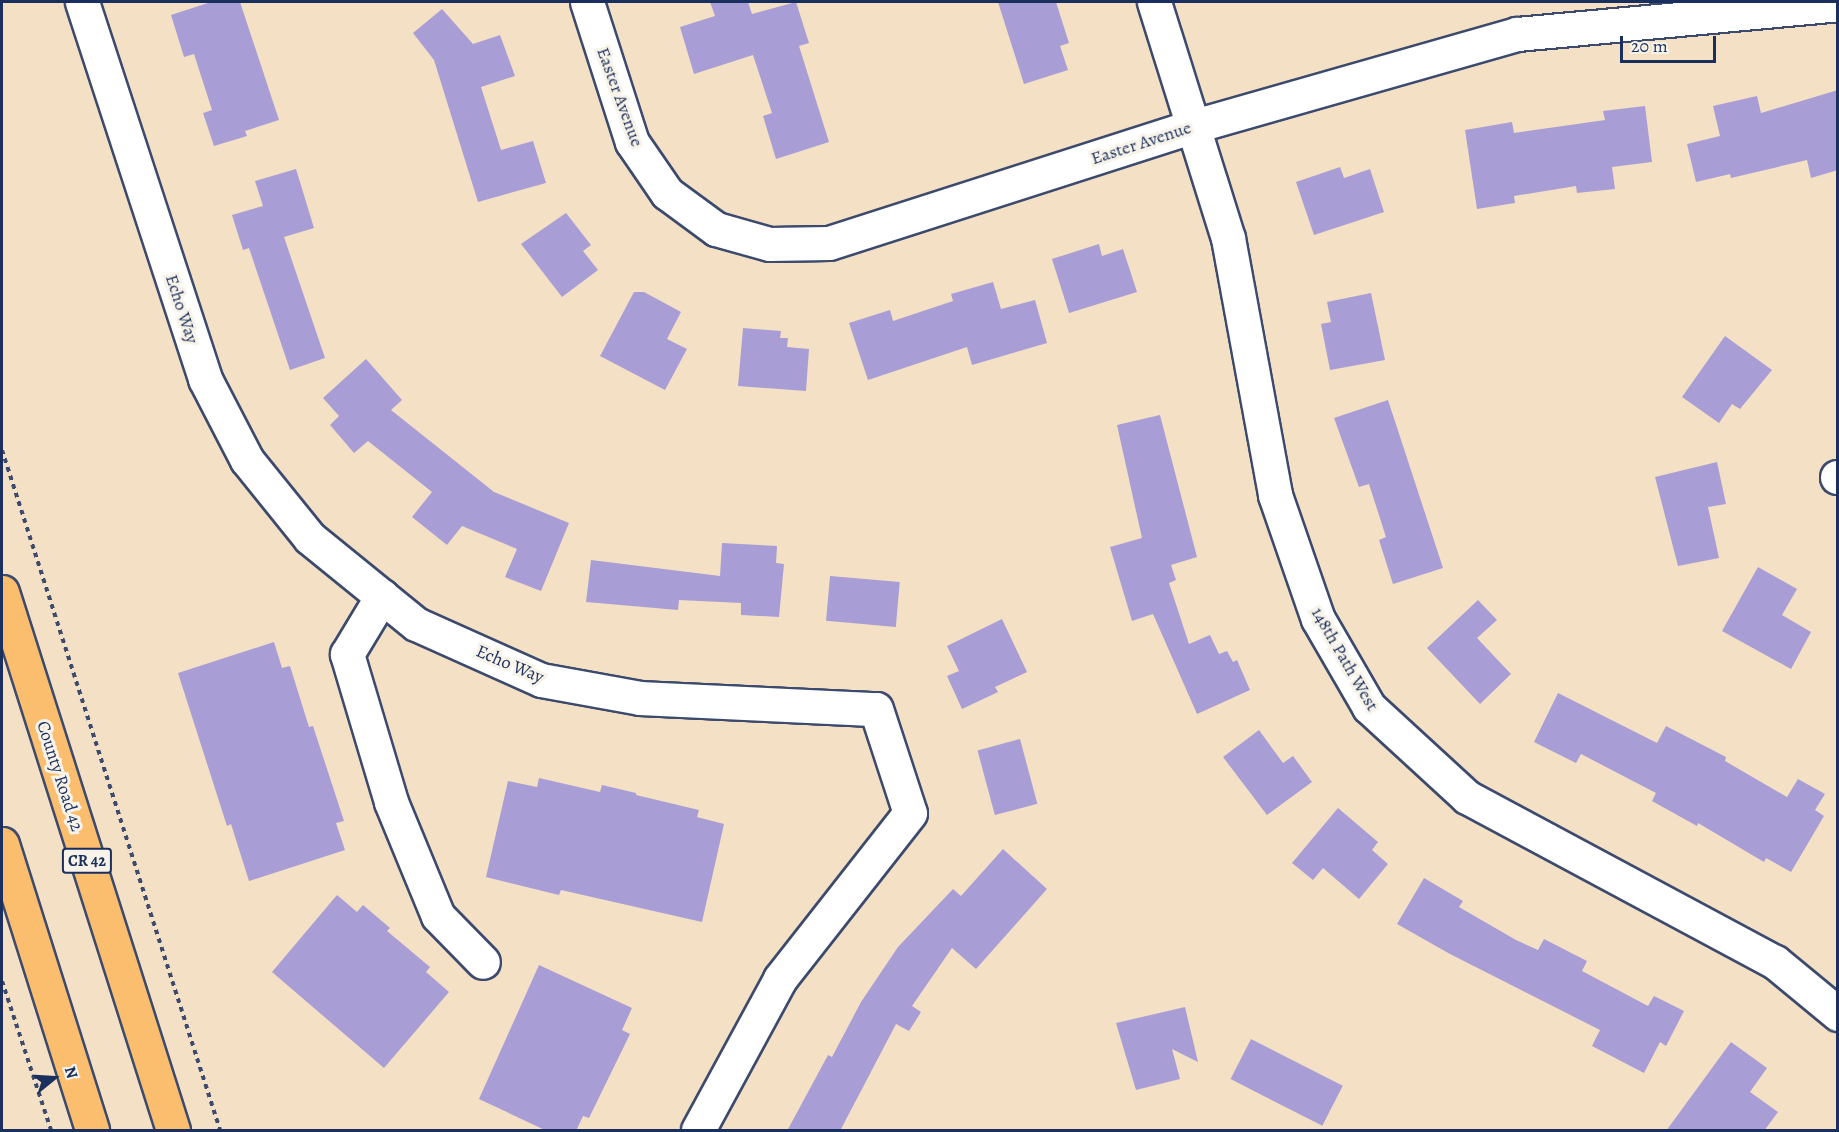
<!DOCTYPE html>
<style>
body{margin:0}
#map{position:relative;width:1839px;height:1132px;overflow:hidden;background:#f4e0c5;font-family:Alegreya,serif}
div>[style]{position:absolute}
.building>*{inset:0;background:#a89ed5;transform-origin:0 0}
.path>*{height:4px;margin-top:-2px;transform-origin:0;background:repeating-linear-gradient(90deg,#3c4a6d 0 4.5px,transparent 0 9px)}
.roads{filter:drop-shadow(2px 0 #3c4a6d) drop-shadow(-2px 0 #3c4a6d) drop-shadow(0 2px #3c4a6d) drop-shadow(0 -2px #3c4a6d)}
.minor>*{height:33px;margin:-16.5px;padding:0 16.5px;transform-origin:16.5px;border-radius:16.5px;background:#fff}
.highway>*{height:33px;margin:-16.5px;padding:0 16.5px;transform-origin:16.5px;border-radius:16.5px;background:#fbbd6e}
span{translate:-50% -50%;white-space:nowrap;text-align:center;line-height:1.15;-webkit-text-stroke:6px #f7f3e8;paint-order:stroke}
.shield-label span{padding:2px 4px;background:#f7f3e8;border:2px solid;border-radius:4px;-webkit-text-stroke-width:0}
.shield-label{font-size:16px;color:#1b2f5e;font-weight:700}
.street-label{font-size:18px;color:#1b2f5e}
.frame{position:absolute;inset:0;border:3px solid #1b2f5e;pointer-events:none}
.north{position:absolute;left:24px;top:1048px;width:60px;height:60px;-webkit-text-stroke:4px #f7f3e8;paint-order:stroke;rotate:72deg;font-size:16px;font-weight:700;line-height:24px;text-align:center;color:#1b2f5e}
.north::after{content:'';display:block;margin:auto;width:21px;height:27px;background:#1b2f5e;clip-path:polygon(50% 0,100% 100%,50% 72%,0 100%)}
.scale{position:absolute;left:1620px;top:36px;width:96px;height:27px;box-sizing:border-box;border:3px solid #1b2f5e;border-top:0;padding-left:8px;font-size:18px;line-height:21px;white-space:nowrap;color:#1b2f5e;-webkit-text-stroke:4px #f7f3e8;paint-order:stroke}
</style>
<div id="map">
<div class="building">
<div style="clip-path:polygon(211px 2px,240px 2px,279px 120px,245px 131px,247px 136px,214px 146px,203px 113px,212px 110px,194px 54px,184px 57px,171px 15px)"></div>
<div style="clip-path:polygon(710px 2px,748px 2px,752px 14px,796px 2px,809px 43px,799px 46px,829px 142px,776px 159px,763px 116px,772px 113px,753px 55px,694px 74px,680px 27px,715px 16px)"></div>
<div style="clip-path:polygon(998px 2px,1056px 2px,1069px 43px,1060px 46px,1068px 70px,1024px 84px)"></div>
<div style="clip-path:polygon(442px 9px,473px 44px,500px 35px,515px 76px,481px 87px,501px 150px,533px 141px,546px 183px,478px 202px,434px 60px,413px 33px)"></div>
<div style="clip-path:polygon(1838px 90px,1838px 170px,1811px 178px,1807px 160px,1731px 178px,1730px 174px,1696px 182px,1687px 144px,1720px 136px,1713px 106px,1757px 96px,1761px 113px)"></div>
<div style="clip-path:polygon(1645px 106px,1652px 162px,1612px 167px,1615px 189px,1577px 193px,1576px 186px,1514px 196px,1515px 203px,1477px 209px,1465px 130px,1512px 122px,1514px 133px,1605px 120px,1603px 111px)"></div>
<div style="clip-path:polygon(1340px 167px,1344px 178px,1370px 169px,1384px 212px,1314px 235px,1296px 182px)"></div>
<div style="clip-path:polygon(296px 169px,314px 228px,284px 237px,325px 358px,290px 370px,249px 248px,243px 250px,232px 215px,263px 206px,255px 181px)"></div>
<div style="clip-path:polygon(566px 213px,591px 245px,583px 251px,598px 270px,562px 297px,521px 244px)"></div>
<div style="clip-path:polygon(1099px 244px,1102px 256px,1123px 249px,1137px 292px,1069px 313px,1052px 259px)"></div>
<div style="clip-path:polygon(993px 282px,1001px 309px,1035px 300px,1047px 343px,972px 365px,967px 347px,868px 380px,849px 323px,890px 310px,893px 321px,953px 301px,951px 294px)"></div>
<div style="clip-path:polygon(634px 292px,644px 292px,681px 312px,667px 339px,687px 349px,665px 390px,600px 356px)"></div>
<div style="clip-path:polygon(1371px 293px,1385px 360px,1330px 370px,1321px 324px,1331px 322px,1327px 302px)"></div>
<div style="clip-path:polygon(743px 328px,781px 331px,780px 338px,788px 338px,787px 347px,809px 349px,806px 391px,738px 386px)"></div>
<div style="clip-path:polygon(1725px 336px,1772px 370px,1740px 409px,1732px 404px,1719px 423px,1682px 397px)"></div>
<div style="clip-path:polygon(366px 359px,402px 400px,391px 410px,494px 492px,569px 523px,541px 591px,505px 577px,517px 549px,462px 526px,447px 545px,412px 517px,432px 492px,368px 441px,354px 453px,330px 425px,339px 416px,323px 398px)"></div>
<div style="clip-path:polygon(1388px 400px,1443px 568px,1393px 584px,1379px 540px,1386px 537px,1369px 484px,1359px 487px,1334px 418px)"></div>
<div style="clip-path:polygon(1160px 415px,1197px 557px,1171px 565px,1176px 580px,1169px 583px,1189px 644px,1210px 635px,1219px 654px,1227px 651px,1233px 662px,1237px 660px,1250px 690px,1197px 714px,1153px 614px,1132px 621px,1110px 547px,1142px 538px,1117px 425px)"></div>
<div style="clip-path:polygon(1717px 462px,1726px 504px,1708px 507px,1719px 558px,1678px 566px,1655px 477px)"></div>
<div style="clip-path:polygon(722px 543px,777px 546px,776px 563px,784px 564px,779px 617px,741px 615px,741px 603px,679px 600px,678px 610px,586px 602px,591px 560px,720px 576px)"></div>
<div style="clip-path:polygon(1758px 567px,1797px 589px,1782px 615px,1811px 632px,1791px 669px,1722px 631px)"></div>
<div style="left:830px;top:576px;width:70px;height:45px;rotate:5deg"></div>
<div style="clip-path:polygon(1478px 600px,1497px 620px,1477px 638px,1511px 674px,1480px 704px,1427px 648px)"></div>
<div style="clip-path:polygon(1002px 619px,1027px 672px,995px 687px,998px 692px,962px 709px,947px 676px,959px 671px,947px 646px)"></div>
<div style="clip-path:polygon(274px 642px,282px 668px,290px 666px,309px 727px,313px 726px,344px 821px,336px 823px,345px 850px,249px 881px,231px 824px,227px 826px,178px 673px)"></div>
<div style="clip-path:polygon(1558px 693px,1657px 743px,1666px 726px,1726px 757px,1725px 761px,1787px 797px,1798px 779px,1825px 794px,1815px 810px,1824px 816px,1791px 872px,1766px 858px,1764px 862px,1698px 823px,1697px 826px,1652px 801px,1656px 793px,1581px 754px,1576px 763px,1534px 742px)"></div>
<div style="clip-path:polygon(1259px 730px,1283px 763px,1293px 756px,1312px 782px,1267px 815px,1223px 757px)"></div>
<div style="left:1020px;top:739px;width:67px;height:44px;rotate:75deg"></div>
<div style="clip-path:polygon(539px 778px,600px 792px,602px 785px,636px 793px,636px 795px,699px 810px,697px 817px,724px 824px,702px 922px,561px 890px,559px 895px,486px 877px,508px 781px,537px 787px)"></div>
<div style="clip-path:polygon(1338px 808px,1378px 842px,1372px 850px,1388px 864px,1359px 899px,1323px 868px,1313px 880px,1292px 863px)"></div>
<div style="clip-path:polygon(1003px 849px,1047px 889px,976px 969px,952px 948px,912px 1006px,921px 1012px,909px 1031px,896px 1024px,840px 1131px,787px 1131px,828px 1055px,832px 1057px,861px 1002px,898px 947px,953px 889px,961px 896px)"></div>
<div style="clip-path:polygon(1424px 878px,1463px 901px,1459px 907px,1516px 940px,1538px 950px,1544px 939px,1587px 961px,1582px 971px,1648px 1006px,1654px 996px,1684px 1011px,1666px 1046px,1660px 1042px,1644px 1073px,1592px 1046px,1600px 1030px,1450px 954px,1397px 924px)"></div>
<div style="clip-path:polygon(337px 895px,357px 912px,363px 905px,390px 928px,387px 931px,430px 967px,426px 972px,449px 992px,384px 1068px,272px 972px)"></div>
<div style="clip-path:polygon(539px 965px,632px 1008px,622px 1030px,630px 1034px,589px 1118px,583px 1116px,576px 1131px,547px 1131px,479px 1099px)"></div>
<div style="clip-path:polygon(1185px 1007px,1198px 1062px,1172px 1049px,1180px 1079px,1136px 1090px,1116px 1023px)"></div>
<div style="left:1251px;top:1039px;width:103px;height:45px;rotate:27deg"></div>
<div style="clip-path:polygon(1731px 1042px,1767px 1068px,1750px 1092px,1778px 1112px,1764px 1131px,1666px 1131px)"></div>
</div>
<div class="path">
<div style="left:2px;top:450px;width:714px;rotate:72.22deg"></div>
<div style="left:2px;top:981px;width:157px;rotate:71.8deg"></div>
</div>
<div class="roads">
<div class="minor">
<div style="left:82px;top:2px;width:397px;rotate:71.9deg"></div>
<div style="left:205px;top:379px;width:91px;rotate:62.6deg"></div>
<div style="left:247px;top:460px;width:100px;rotate:51.1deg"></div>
<div style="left:310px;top:538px;width:136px;rotate:39.1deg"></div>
<div style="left:416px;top:624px;width:137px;rotate:24.1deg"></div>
<div style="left:541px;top:680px;width:101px;rotate:10.3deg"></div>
<div style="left:640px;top:698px;width:236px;rotate:2.7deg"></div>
<div style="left:876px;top:709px;width:109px;rotate:71.9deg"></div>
<div style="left:910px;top:813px;width:211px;rotate:128.1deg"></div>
<div style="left:780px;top:979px;width:172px;rotate:118.5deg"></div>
<div style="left:587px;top:2px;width:147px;rotate:72.2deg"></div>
<div style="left:632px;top:142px;width:62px;rotate:55.5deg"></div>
<div style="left:667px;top:193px;width:61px;rotate:36.3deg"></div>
<div style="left:716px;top:229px;width:55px;rotate:15.8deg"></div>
<div style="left:769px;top:244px;width:60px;rotate:-1deg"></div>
<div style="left:829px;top:243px;width:383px;rotate:-17.8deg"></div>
<div style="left:1194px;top:126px;width:336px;rotate:-15.9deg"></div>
<div style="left:1517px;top:34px;width:322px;rotate:-5.3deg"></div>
<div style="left:1154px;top:2px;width:247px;rotate:72.6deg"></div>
<div style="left:1228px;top:238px;width:261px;rotate:79.6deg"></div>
<div style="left:1275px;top:495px;width:131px;rotate:70.9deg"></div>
<div style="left:1318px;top:619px;width:102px;rotate:59.9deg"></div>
<div style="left:1369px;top:707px;width:133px;rotate:42.6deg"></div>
<div style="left:1467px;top:797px;width:349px;rotate:28.2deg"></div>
<div style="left:1775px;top:962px;width:82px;rotate:39.5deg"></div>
<div style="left:1837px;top:477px;width:1px"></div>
<div style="left:382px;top:596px;width:68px;rotate:121.1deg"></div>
<div style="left:347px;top:654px;width:154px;rotate:73.4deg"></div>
<div style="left:391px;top:802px;width:123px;rotate:67.6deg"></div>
<div style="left:438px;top:916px;width:64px;rotate:45.6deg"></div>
</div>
<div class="highway">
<div style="left:2px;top:592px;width:565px;rotate:72.37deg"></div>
<div style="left:2px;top:844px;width:300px;rotate:72.5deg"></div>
</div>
</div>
<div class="shield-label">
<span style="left:87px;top:861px">CR 42</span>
</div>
<div class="street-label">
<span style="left:620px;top:97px;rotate:70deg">Easter Avenue</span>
<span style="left:1141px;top:143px;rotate:-18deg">Easter Avenue</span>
<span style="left:182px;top:309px;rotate:72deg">Echo Way</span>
<span style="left:1345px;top:659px;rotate:60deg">148th Path West</span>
<span style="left:510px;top:664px;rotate:23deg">Echo Way</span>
<span style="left:60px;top:776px;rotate:72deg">County Road 42</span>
</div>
<div class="frame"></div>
<div class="north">N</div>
<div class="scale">20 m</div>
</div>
